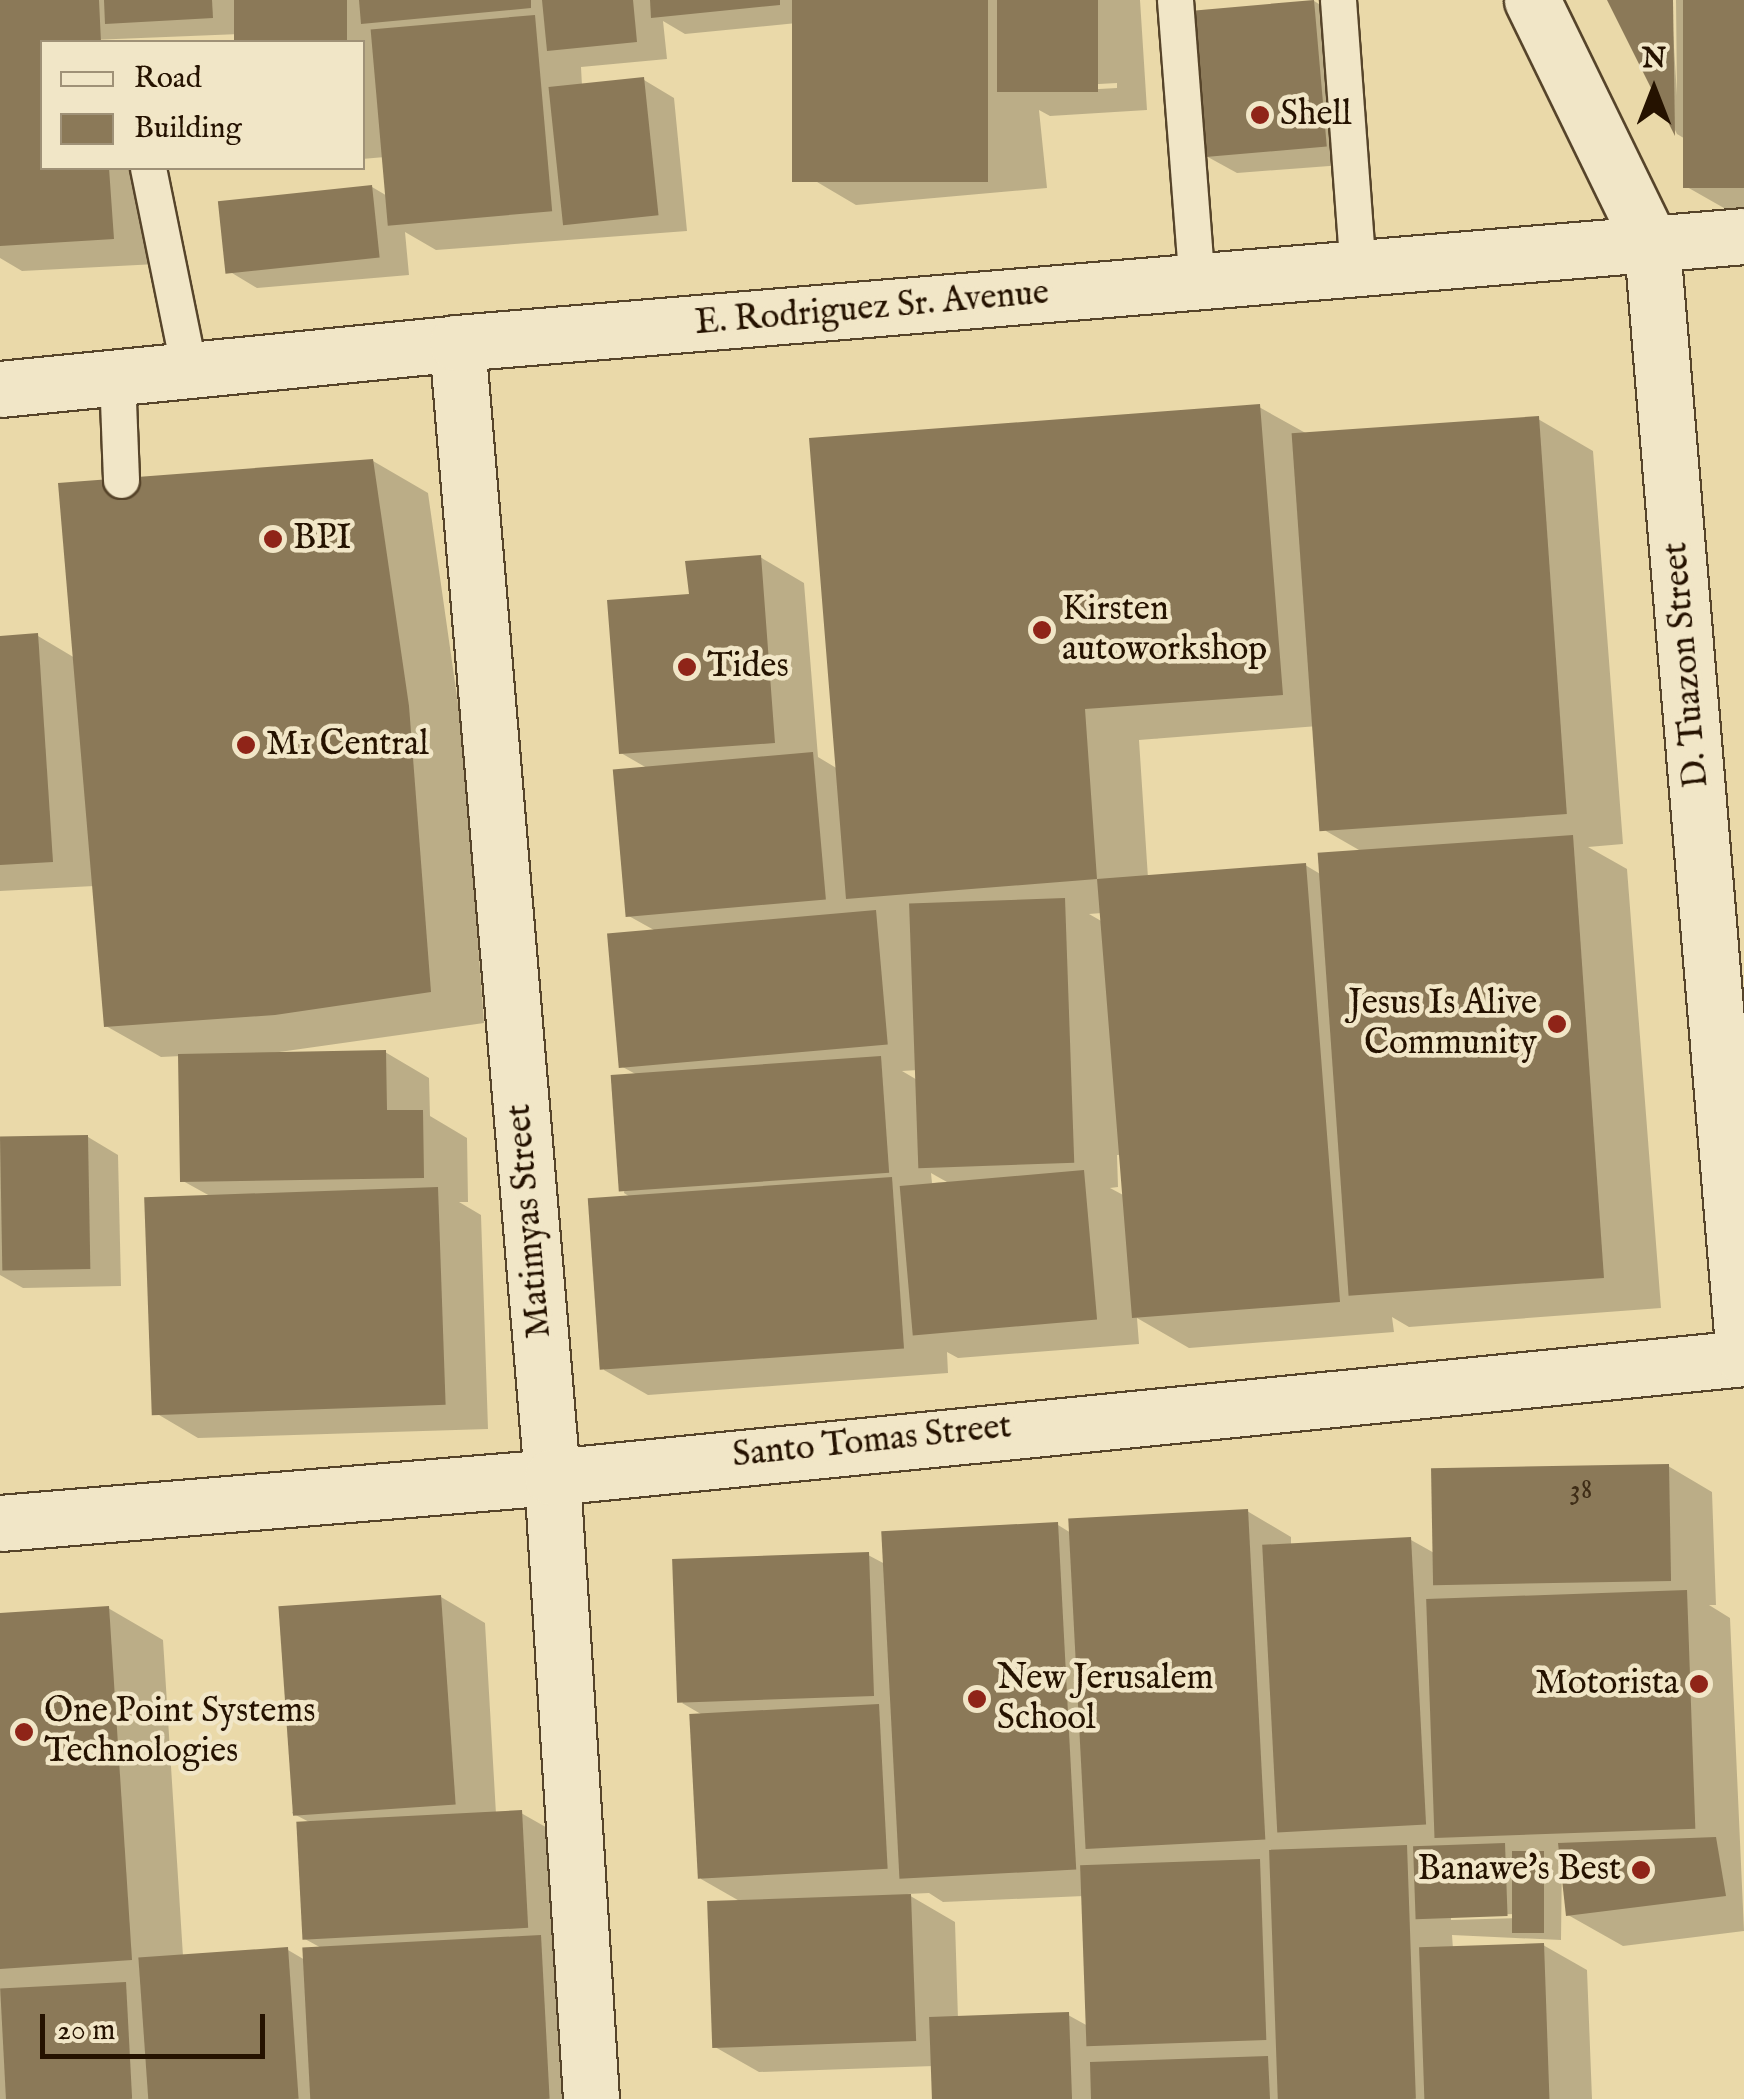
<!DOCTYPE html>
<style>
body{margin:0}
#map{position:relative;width:1744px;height:2099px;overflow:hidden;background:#ead9a9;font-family:"IM FELL English",serif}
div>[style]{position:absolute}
.shadow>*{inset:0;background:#0003}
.building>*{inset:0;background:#8b7958;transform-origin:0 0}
.roads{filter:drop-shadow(2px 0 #56442a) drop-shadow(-2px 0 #56442a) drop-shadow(0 2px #56442a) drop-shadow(0 -2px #56442a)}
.lane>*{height:35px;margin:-17.5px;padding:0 17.5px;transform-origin:17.5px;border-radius:17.5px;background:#f1e6c7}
.street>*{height:55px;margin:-27.5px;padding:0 27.5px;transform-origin:27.5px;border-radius:27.5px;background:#f1e6c7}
.secondary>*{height:55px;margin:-27.5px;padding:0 27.5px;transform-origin:27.5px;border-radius:27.5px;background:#f1e6c7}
.dots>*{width:28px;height:28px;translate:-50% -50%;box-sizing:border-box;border:5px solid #f1e6c7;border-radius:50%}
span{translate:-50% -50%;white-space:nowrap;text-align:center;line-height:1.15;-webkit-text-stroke:9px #f1e6c7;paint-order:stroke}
.number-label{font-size:30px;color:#3e2c16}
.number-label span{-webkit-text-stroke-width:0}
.poi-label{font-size:35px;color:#251200}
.left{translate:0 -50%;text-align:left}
.right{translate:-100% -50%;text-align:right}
.street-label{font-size:35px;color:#251200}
.legend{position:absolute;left:40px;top:40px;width:325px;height:130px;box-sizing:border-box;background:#f1e6c7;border:2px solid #9f9177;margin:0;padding:12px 18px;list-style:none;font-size:30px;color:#251200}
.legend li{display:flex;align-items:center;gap:20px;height:50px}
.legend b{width:50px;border:2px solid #9f9177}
.north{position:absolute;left:1604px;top:40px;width:100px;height:100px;-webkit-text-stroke:8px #f1e6c7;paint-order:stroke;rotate:0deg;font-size:28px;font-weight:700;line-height:40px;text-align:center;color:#251200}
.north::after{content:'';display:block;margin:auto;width:35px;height:45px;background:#251200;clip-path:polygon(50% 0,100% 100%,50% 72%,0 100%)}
.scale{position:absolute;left:40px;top:2014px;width:225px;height:45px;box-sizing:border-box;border:5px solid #251200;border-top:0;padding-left:12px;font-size:30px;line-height:35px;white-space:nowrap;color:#251200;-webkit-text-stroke:8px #f1e6c7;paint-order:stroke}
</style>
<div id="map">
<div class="shadow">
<div style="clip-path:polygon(evenodd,0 0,1140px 0,1147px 110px,1050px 116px,1039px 110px,1047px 188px,856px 205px,812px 179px,797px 23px,685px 34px,663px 21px,667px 59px,581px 67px,582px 86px,644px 80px,674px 98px,687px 231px,436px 250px,405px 232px,409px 275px,257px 288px,227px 270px,372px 187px,389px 197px,385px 157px,362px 159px,362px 42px,241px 42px,240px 34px,42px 42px,42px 168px,151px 168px,157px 264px,22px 271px,0 258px,0 0,1117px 83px,1117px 88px,1045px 92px,1045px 87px,1117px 83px)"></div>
<div style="clip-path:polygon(1610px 0,1671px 0,1677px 95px,1676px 0,1744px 0,1744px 212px,1731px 212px,1687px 187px,1687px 140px,1677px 134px)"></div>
<div style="clip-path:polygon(1314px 1px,1344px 19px,1356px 164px,1237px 173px,1206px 156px)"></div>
<div style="clip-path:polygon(evenodd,1259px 407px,1311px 436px,1538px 419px,1593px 451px,1623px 844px,1588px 847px,1627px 869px,1661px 1308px,1409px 1327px,1392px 1317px,1394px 1332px,1189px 1348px,1137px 1318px,1139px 1344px,958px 1358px,947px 1352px,948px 1373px,648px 1395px,604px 1370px,635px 1200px,624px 1193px,641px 1077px,619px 1065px,654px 930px,627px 915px,647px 768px,621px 753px,692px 596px,760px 557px,804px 583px,818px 757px,838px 769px,1259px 407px,1318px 726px,1326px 831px,1366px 854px,1322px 875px,1305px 865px,1148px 878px,1139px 740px,1318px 726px,1259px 407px,1102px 913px,1103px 922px,1089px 914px,1102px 913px,1259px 407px,918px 1070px,919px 1081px,902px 1071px,918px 1070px,1259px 407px,1117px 1155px,1122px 1155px,1125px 1196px,1110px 1188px,1118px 1187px,1117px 1155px,1259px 407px,931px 1173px,938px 1177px,947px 1182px,932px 1183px,931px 1173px)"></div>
<div style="clip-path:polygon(373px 461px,428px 493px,463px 739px,484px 1023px,258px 1055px,385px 1052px,429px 1078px,430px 1116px,467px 1138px,468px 1202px,459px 1202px,481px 1215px,488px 1429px,198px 1438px,154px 1412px,210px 1196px,183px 1181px,181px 1056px,161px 1057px,106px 1026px,94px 886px,0 891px,0 638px,38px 636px,75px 658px)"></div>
<div style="clip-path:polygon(88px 1137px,118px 1155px,121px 1286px,23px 1288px,0 1275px,0 1138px)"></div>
<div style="clip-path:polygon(evenodd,1668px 1466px,1712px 1492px,1716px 1605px,1709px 1605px,1730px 1618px,1744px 1931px,1623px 1946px,1568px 1915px,1562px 1856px,1561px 1940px,1452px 1935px,1453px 1949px,1543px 1945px,1587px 1970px,1592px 2099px,935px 2099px,934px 2066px,759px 2072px,715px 2047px,743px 1903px,701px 1879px,706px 1717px,682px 1703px,868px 1555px,885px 1564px,1058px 1525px,1071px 1533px,1247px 1511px,1291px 1537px,1291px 1545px,1411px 1540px,1436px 1554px,1668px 1466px,929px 1893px,943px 1902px,1084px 1896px,1088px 2026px,1068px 2015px,958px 2019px,955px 1922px,907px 1894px,929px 1893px,1668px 1466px,1520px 1914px,1520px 1918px,1451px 1920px,1451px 1915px,1520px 1914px)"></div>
<div style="clip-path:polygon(441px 1597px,485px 1623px,496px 1814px,521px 1813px,565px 1838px,593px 2099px,0 2099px,0 1616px,108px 1608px,163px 1640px,183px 1956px,288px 1950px,305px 1960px,325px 1950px,305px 1939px,313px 1824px,292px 1813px)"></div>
</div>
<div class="building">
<div style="clip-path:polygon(0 0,99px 0,101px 42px,42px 42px,42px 168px,109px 168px,114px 239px,0 246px)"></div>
<div style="clip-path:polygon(104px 0,212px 0,213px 18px,105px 24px)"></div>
<div style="left:234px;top:0;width:113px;height:42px"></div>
<div style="clip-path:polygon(359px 0,531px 0,531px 8px,361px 24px)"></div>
<div style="clip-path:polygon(542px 0,633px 0,637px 42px,547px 51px)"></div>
<div style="clip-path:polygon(650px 0,780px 0,780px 5px,651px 18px)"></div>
<div style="left:792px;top:0;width:196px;height:182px"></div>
<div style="left:997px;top:0;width:101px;height:92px"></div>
<div style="left:1314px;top:0;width:147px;height:122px;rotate:85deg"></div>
<div style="clip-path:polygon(1607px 0,1673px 0,1675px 136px)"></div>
<div style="left:1683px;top:0;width:61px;height:188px"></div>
<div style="left:535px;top:15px;width:197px;height:165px;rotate:85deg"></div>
<div style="left:644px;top:77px;width:139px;height:96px;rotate:84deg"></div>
<div style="left:372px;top:185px;width:73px;height:155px;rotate:84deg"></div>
<div style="clip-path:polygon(1260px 404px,1283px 695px,1085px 709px,1097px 879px,1306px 863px,1340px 1302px,1132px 1318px,1097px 879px,846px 899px,809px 438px)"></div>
<div style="left:1539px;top:416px;width:399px;height:248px;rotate:86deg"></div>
<div style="clip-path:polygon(373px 459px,409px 706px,431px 992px,275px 1015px,104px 1027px,58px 483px)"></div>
<div style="clip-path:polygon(761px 555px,775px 743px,619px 754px,607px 600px,689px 594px,685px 561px)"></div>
<div style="clip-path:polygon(38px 633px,53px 862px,0 865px,0 636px)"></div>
<div style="left:813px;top:752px;width:148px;height:201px;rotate:85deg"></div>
<div style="left:1573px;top:835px;width:444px;height:256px;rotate:86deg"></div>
<div style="left:1065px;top:898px;width:265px;height:156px;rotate:88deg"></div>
<div style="left:876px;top:910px;width:135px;height:270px;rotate:85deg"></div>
<div style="clip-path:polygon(386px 1050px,387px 1110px,423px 1110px,424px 1178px,180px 1182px,178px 1054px)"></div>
<div style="left:881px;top:1056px;width:117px;height:271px;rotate:86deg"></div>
<div style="left:88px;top:1135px;width:134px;height:88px;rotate:89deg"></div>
<div style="left:1084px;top:1170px;width:150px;height:185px;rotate:85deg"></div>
<div style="left:892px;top:1177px;width:172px;height:305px;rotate:86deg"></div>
<div style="left:438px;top:1187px;width:218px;height:294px;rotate:88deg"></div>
<div style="left:1669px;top:1464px;width:117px;height:238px;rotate:89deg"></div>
<div style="left:1248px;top:1509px;width:331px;height:180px;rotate:87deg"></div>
<div style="left:1058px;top:1522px;width:348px;height:177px;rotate:87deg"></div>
<div style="left:1411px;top:1537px;width:288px;height:149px;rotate:87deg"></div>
<div style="left:869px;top:1552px;width:144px;height:197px;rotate:88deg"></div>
<div style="left:1687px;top:1590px;width:239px;height:261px;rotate:88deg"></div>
<div style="left:441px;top:1595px;width:210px;height:163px;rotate:86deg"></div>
<div style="clip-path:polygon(109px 1606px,132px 1960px,0 1969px,0 1613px)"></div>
<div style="left:879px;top:1704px;width:165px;height:190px;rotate:87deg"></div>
<div style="left:522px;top:1810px;width:118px;height:226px;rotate:87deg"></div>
<div style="clip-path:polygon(1716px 1837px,1726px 1896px,1566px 1916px,1558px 1843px)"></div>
<div style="left:1505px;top:1843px;width:73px;height:92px;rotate:88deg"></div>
<div style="left:1407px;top:1845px;width:254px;height:138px;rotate:88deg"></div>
<div style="left:1512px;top:1851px;width:32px;height:82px"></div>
<div style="left:1260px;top:1859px;width:181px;height:180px;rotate:88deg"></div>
<div style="left:911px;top:1894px;width:147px;height:204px;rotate:88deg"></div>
<div style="left:541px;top:1935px;width:164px;height:239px;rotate:87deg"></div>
<div style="left:1544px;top:1943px;width:156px;height:125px;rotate:88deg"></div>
<div style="left:288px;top:1947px;width:152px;height:150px;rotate:86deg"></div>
<div style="left:126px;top:1982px;width:117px;height:126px;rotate:87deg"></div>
<div style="left:1069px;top:2012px;width:87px;height:140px;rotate:88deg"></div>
<div style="clip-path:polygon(1268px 2056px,1270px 2099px,1091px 2099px,1090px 2062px)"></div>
</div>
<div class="roads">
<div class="lane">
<div style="left:1175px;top:0;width:284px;rotate:85.6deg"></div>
<div style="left:1338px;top:0;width:272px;rotate:85.8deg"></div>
<div style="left:148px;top:168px;width:205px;rotate:78.5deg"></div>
<div style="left:117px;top:375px;width:105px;rotate:87.8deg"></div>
</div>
<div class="street">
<div style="left:457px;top:343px;width:1138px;rotate:85.21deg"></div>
<div style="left:552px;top:1477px;width:623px;rotate:86.41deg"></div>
<div style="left:0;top:1523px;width:554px;rotate:-4.76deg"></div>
<div style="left:552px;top:1477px;width:1198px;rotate:-5.7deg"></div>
</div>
<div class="secondary">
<div style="left:1532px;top:0;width:274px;rotate:64deg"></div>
<div style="left:1652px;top:246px;width:1115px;rotate:85.27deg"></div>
<div style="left:0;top:389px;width:459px;rotate:-5.7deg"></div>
<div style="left:457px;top:343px;width:1291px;rotate:-4.75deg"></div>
</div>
</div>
<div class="dots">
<div style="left:1260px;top:115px;background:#8f2418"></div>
<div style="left:273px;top:539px;background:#8f2418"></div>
<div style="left:1042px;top:630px;background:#8f2418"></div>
<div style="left:687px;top:667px;background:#8f2418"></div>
<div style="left:246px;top:745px;background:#8f2418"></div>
<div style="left:1557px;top:1024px;background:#8f2418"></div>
<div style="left:1699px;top:1684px;background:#8f2418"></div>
<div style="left:977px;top:1699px;background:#8f2418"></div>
<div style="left:24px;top:1732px;background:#8f2418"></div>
<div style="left:1641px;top:1870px;background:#8f2418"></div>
</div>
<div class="number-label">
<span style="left:1581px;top:1490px">38</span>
</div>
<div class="poi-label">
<span class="left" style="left:1280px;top:115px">Shell</span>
<span class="left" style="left:293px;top:539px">BPI</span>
<span class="left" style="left:1062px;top:630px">Kirsten<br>autoworkshop</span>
<span class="left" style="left:707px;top:667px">Tides</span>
<span class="left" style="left:266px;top:745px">M1 Central</span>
<span class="right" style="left:1537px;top:1024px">Jesus Is Alive<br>Community</span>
<span class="left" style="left:997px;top:1699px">New Jerusalem<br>School</span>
<span class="right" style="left:1679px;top:1684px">Motorista</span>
<span class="left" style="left:44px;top:1732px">One Point Systems<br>Technologies</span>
<span class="right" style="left:1621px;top:1870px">Banawe's Best</span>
</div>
<div class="street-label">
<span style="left:872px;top:309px;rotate:-5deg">E. Rodriguez Sr. Avenue</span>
<span style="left:1687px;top:665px;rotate:-95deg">D. Tuazon Street</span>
<span style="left:530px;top:1221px;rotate:-95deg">Matimyas Street</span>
<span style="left:872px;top:1442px;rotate:-6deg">Santo Tomas Street</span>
</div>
<ul class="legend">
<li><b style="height:12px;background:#f1e6c7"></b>Road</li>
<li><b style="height:28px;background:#8b7958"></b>Building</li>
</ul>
<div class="north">N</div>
<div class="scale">20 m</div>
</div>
